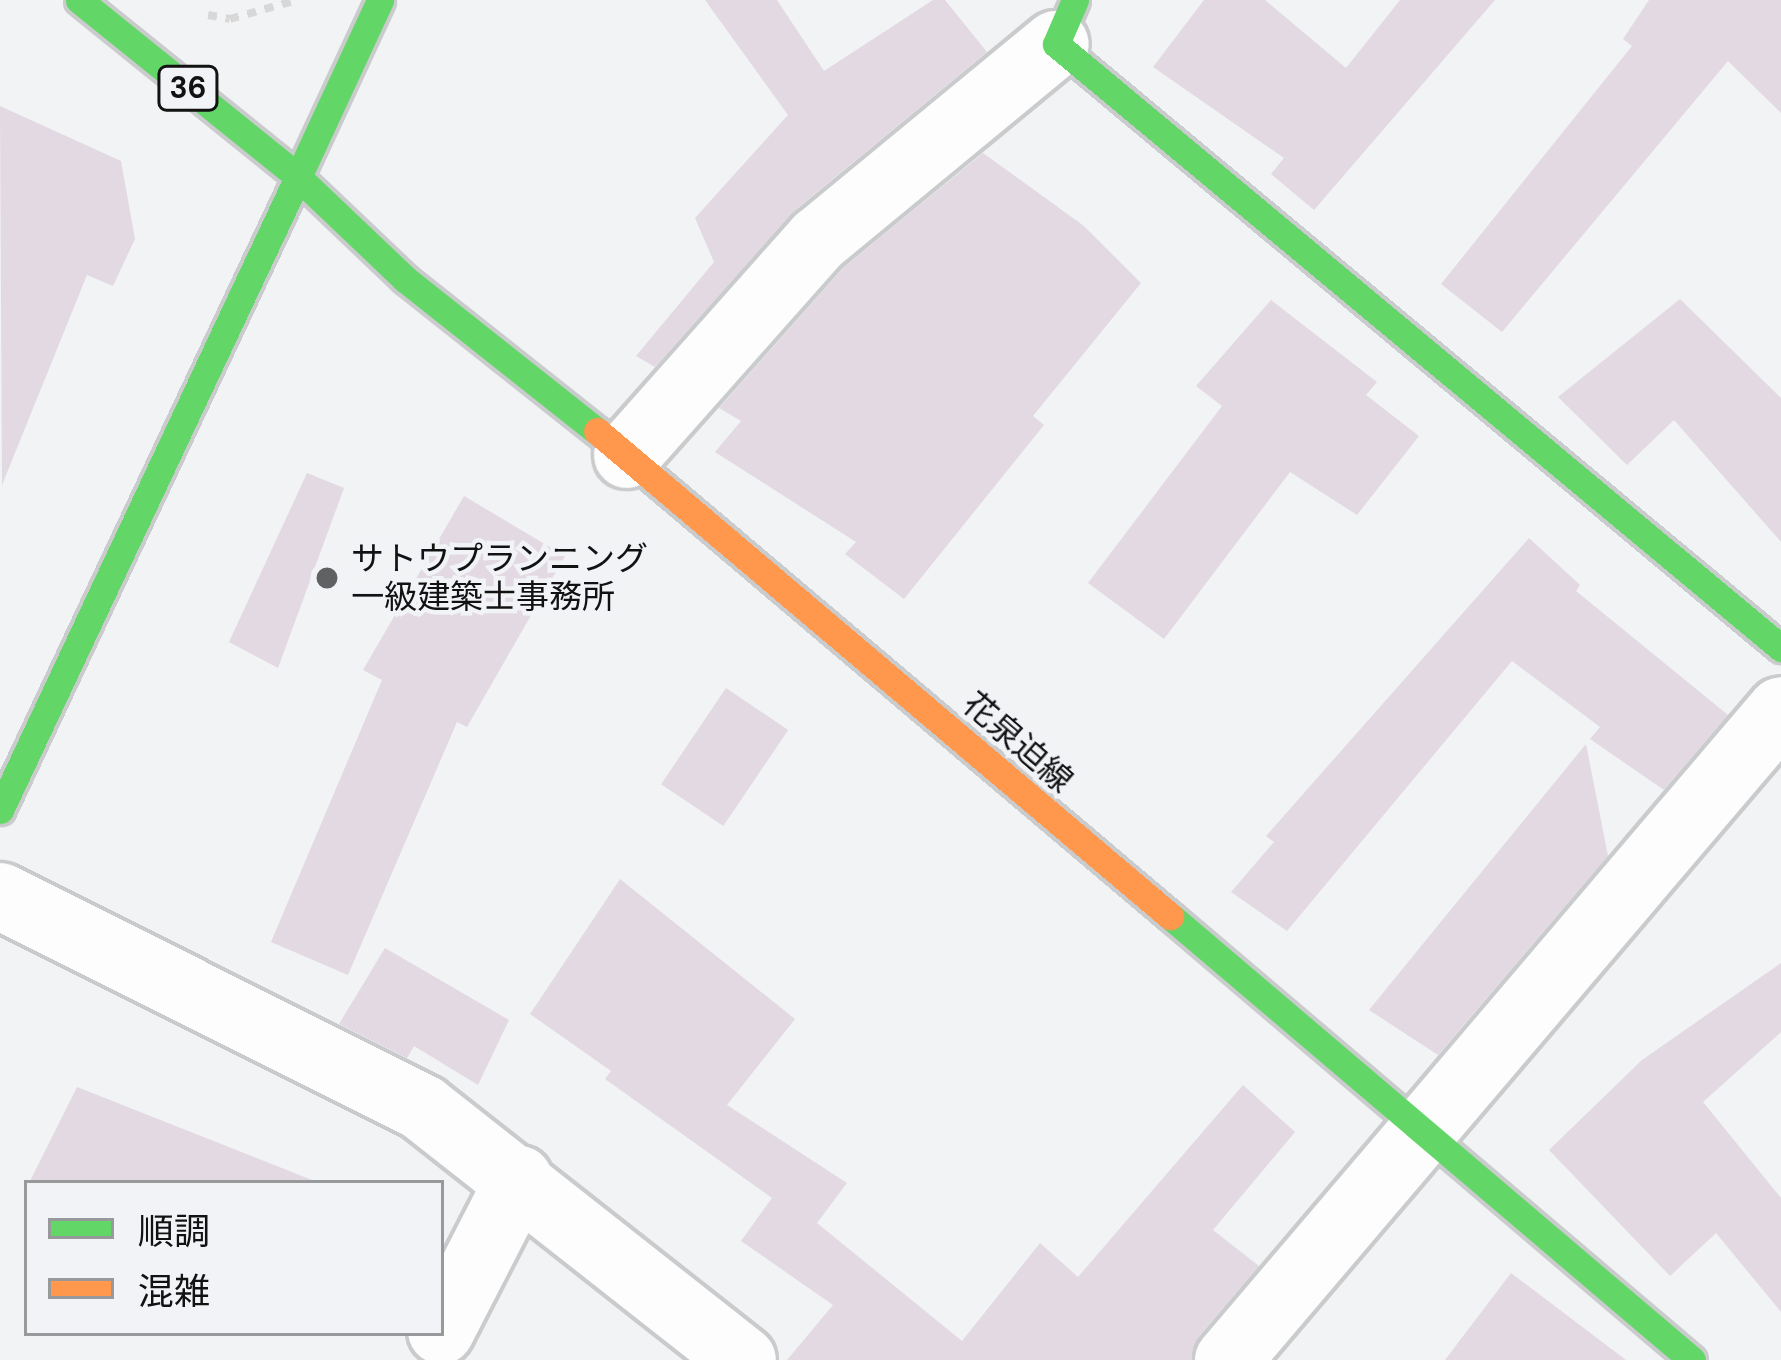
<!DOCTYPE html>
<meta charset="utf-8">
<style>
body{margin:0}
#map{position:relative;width:1781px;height:1360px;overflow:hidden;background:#f2f3f5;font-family:"DM Sans","Noto Sans JP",sans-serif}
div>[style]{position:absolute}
.building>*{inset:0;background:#e2d9e2;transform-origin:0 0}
.path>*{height:8px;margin-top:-4px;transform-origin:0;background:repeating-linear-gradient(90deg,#d8d8d9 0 9px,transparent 0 18px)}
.roads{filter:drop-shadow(3px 0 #cacbcc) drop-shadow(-3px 0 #cacbcc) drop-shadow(0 3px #cacbcc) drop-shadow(0 -3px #cacbcc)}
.street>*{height:66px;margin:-33px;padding:0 33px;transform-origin:33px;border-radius:33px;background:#fdfdfe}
.fast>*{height:27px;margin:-13.5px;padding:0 13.5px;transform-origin:13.5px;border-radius:13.5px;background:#63d668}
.slow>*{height:27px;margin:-13.5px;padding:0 13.5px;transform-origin:13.5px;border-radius:13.5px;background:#ff974d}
.dots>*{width:33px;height:33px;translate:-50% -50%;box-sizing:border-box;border:6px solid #f1f3f6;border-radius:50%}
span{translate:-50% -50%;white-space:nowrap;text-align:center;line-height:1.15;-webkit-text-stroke:9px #f1f3f6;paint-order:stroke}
.shield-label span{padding:3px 9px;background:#f1f3f6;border:3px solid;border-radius:9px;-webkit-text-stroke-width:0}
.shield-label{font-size:30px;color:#121213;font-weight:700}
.poi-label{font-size:33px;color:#121213}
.left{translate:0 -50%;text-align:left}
.street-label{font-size:33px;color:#121213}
.legend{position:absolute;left:24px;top:1180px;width:420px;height:156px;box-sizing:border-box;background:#f1f3f6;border:3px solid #98999b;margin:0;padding:15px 21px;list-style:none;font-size:36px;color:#121213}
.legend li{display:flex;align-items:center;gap:24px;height:60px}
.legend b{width:60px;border:3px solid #98999b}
</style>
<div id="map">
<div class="building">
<div style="clip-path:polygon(705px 0,777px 0,824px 71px,933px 0,945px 0,987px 52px,794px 211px,655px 367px,636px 356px,714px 262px,695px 218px,788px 115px)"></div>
<div style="clip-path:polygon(1204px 0,1265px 0,1346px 68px,1400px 0,1495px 0,1314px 210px,1271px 174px,1284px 158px,1153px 67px)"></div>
<div style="clip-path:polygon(1649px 0,1781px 0,1781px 113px,1728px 61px,1502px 332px,1441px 284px,1632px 46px,1623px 39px)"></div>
<div style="clip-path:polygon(0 106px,121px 161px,135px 239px,113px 286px,87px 275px,2px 485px)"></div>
<div style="clip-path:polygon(983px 153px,1084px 226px,1141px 283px,1033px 416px,1044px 425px,904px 599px,845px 554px,856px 542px,715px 452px,741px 421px,719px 408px,844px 267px)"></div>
<div style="clip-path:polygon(1680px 299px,1781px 398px,1781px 542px,1674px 420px,1627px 465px,1558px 397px)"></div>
<div style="clip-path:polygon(1271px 300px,1377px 382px,1366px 395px,1419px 436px,1357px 515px,1290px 472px,1164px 639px,1088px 583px,1222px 406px,1196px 386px)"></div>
<div style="clip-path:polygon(307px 473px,344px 488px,278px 668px,229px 642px)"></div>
<div style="clip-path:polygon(464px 496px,565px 556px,467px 727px,457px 722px,348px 975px,271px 942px,382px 680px,363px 670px)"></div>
<div style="clip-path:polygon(1529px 538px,1580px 585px,1576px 591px,1728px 715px,1664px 790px,1590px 739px,1600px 727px,1512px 661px,1287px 931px,1231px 892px,1274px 842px,1266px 836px)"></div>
<div style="left:726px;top:688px;width:75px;height:116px;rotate:34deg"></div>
<div style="clip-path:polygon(1586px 744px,1608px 856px,1438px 1055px,1369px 1010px)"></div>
<div style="clip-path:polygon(620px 879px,795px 1019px,727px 1105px,847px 1183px,817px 1223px,962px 1341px,1040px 1243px,1078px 1277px,1243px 1085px,1295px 1132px,1213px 1230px,1259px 1266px,1199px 1336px,1192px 1360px,787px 1360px,833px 1305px,741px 1241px,772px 1198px,605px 1079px,611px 1071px,530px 1014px)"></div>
<div style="clip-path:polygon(385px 948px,509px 1020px,478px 1085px,414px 1046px,407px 1058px,339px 1024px)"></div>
<div style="clip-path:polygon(1781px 963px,1781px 1032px,1703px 1102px,1781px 1198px,1781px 1312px,1716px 1233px,1670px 1276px,1549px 1150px,1642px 1060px)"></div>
<div style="clip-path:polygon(77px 1087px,312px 1180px,312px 1183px,29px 1183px)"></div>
<div style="clip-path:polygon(1511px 1273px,1626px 1360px,1445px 1360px)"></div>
</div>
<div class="path">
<div style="left:208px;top:15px;width:22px;rotate:10deg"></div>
<div style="left:230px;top:19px;width:70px;rotate:-15.8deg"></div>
</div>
<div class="roads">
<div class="street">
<div style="left:627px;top:455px;width:288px;rotate:-48.4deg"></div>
<div style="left:818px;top:240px;width:308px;rotate:-39.5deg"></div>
<div style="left:0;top:896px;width:473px;rotate:26.6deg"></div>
<div style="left:423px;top:1108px;width:407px;rotate:38.2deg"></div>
<div style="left:441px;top:1331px;width:171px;rotate:-62.8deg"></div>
<div style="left:1228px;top:1360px;width:853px;rotate:-49.61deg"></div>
</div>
<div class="fast">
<div style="left:79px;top:0;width:282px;rotate:38.9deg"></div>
<div style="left:298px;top:177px;width:195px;rotate:-65.1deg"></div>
<div style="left:1075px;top:0;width:48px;rotate:113.4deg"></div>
<div style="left:1056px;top:44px;width:944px;rotate:39.8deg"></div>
<div style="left:0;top:810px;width:700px;rotate:-64.79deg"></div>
<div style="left:298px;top:177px;width:148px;rotate:43.6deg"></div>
<div style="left:405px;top:279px;width:245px;rotate:38.4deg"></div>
<div style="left:1170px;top:916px;width:685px;rotate:40.38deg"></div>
</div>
<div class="slow">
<div style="left:597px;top:431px;width:751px;rotate:40.25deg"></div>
</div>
</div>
<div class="dots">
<div style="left:327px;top:578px;background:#606162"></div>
</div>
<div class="shield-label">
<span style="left:188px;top:88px">36</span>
</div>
<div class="poi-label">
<span class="left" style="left:351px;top:578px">サトウプランニング<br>一級建築士事務所</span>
</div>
<div class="street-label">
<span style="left:1018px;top:742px;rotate:41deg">花泉迫線</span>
</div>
<ul class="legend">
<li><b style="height:15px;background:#63d668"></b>順調</li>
<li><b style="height:15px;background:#ff974d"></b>混雑</li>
</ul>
</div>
